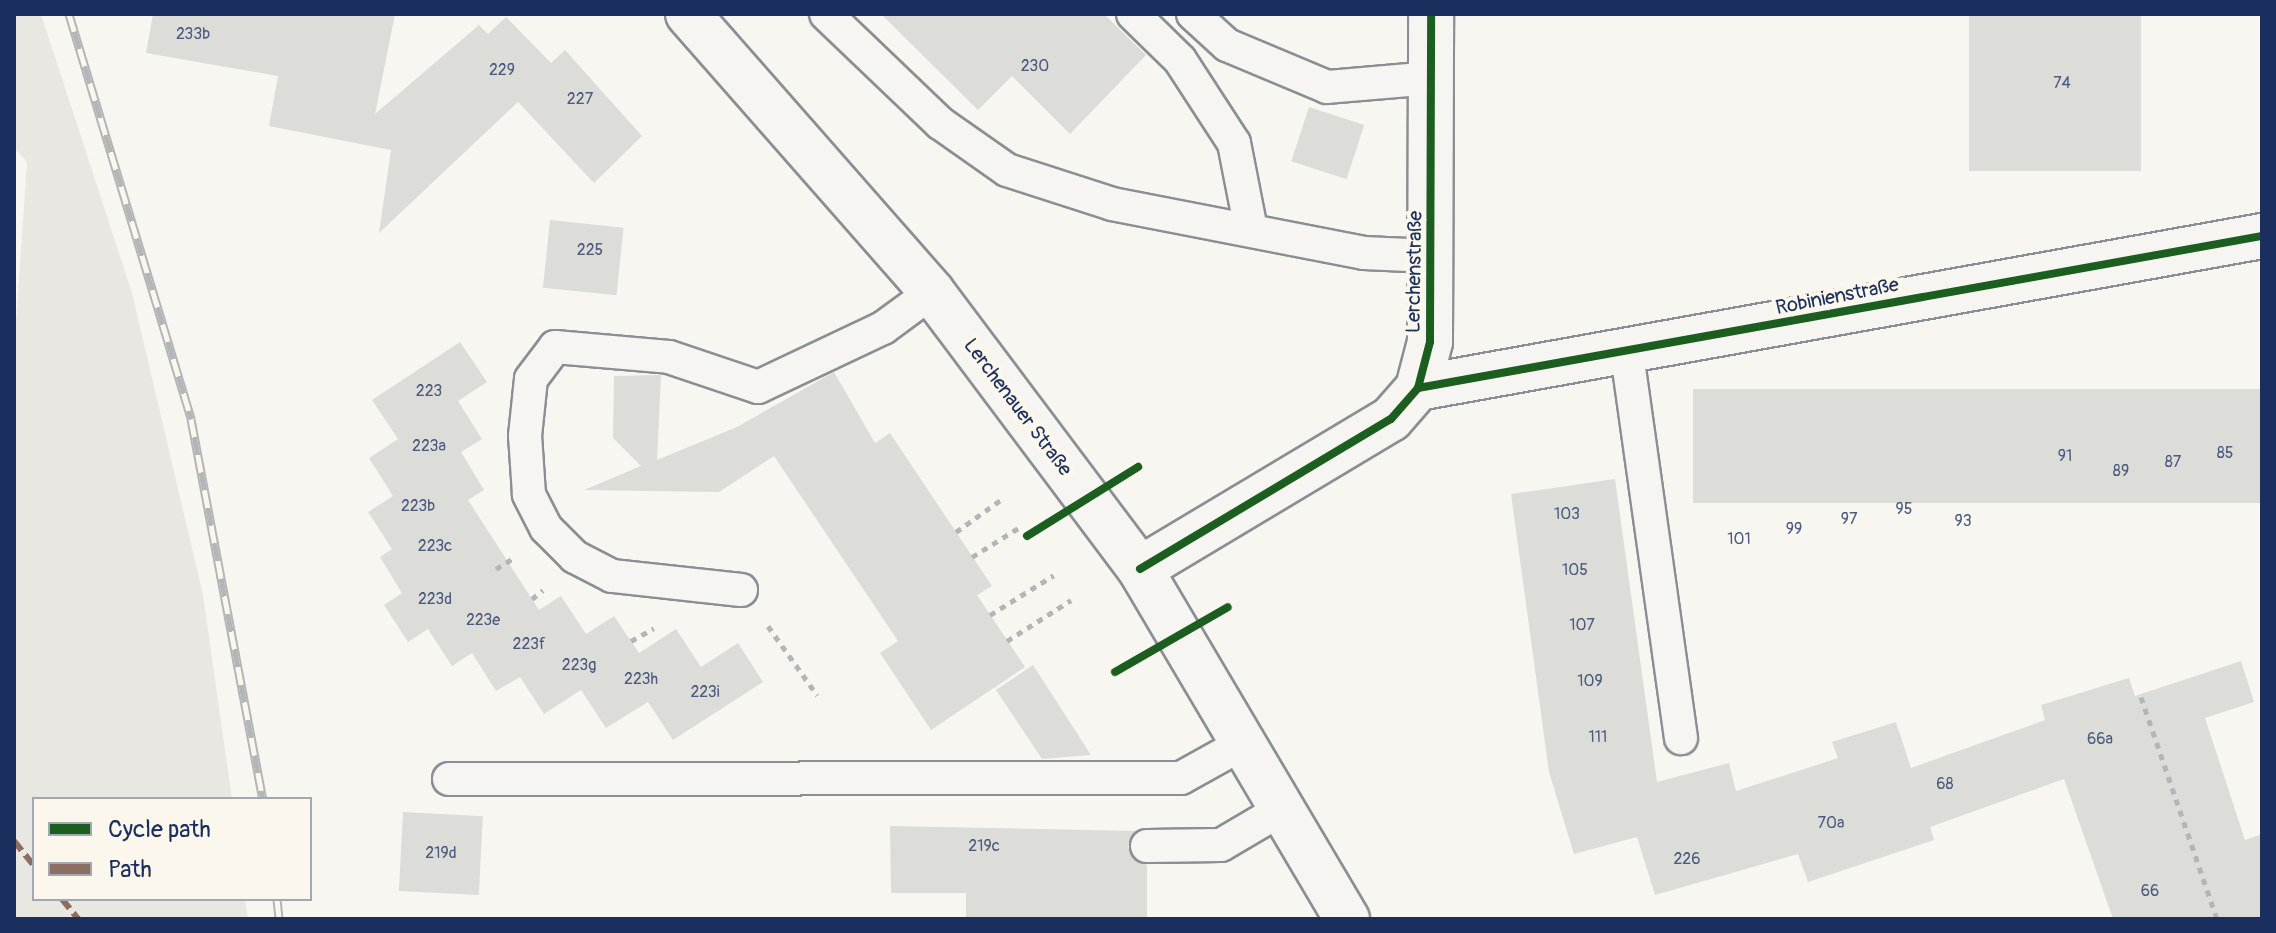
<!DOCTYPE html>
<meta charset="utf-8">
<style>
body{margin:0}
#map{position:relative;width:2276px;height:933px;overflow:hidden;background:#f8f6f0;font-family:Pangolin,sans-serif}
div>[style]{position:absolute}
.green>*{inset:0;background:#e8e7e2}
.building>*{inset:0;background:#dcdcd9;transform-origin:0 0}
.path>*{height:5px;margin-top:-2.5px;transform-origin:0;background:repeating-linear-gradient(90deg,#b3b5b7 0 6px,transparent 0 12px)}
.roads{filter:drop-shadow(2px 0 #8b8e94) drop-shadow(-2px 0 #8b8e94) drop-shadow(0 2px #8b8e94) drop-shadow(0 -2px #8b8e94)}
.service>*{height:32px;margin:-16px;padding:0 16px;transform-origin:16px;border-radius:16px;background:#f6f5f1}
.minor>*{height:44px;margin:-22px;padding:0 22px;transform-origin:22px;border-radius:22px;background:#f6f5f1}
.secondary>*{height:44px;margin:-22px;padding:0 22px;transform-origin:22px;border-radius:22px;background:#f6f5f1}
.rail>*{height:9px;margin-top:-4.5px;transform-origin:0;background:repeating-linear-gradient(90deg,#fbf7ec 0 18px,#b3b5b7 0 36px);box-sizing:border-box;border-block:2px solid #b3b5b7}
.quiet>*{height:6px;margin-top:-3px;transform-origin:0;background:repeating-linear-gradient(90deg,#8d6e63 0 12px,transparent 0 18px)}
.cycleway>*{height:8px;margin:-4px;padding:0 4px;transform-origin:4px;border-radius:4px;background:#1b5e20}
span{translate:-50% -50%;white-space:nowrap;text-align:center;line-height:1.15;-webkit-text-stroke:8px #fbf7ec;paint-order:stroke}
.number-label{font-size:16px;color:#4b5a7d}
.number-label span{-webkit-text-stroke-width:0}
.street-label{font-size:20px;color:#1b2f5e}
.frame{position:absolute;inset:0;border:16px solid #1b2f5e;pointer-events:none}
.legend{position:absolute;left:32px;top:797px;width:280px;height:104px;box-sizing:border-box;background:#fbf7ec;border:2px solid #a1a7b3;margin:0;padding:10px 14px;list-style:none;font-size:24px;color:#1b2f5e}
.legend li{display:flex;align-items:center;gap:16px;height:40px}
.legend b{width:40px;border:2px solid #a1a7b3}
</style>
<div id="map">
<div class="green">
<div style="clip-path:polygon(14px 14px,41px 14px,132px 293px,203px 595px,232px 799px,34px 799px,34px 899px,245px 899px,248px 919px,14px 919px,14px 352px,27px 162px,14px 148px)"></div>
</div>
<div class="building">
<div style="clip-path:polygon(153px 14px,395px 14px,375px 114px,479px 25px,488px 34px,506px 17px,551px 63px,565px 50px,642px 136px,594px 183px,518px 102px,379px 233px,391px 150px,269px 126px,278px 76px,146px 53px)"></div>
<div style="clip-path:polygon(881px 14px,1104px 14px,1146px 55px,1070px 134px,1012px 76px,978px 110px)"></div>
<div style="left:1969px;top:14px;width:172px;height:157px"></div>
<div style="left:1309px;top:107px;width:58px;height:57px;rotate:18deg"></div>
<div style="left:550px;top:220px;width:74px;height:68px;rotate:6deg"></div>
<div style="clip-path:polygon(460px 342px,487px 382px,458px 401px,482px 439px,461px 452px,484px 490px,468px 500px,539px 610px,561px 596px,586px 634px,614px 616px,639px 653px,676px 629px,701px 667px,738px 643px,763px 682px,673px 740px,648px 702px,606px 728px,581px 690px,544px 714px,520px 677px,496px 691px,472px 653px,452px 666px,428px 629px,408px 642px,384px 605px,402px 593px,380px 557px,392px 549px,368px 512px,393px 496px,369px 458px,398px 439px,372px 400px)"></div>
<div style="clip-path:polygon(834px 372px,875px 443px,890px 433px,992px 586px,977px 595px,1025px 667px,931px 730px,880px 653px,898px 641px,774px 456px,719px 492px,584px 490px,641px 466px,613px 438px,614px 376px,661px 375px,657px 460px,737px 427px)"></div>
<div style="left:2262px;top:389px;width:114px;height:569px;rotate:90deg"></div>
<div style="clip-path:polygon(1615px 479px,1657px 782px,1729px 763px,1736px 791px,1838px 758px,1832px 742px,1896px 722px,1911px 768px,2045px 720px,2041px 705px,2129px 678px,2135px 696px,2241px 661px,2254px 702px,2205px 718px,2245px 840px,2262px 834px,2262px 919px,2113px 919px,2064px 779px,1930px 827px,1934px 840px,1808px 882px,1798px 854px,1655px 895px,1637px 837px,1574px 854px,1549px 772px,1511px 494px)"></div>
<div style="clip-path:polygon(1033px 665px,1091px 755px,1042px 759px,996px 690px)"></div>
<div style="left:403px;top:812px;width:80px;height:79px;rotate:3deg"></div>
<div style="clip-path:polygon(890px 826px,1135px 831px,1128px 847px,1147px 865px,1147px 919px,966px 919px,966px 893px,891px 893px)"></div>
</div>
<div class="path">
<div style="left:956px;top:532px;width:57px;rotate:-35.7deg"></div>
<div style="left:972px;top:557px;width:57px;rotate:-32deg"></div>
<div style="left:496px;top:569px;width:22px;rotate:-32deg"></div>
<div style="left:532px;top:599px;width:14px;rotate:-39deg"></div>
<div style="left:990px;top:615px;width:75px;rotate:-32deg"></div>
<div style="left:768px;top:626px;width:85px;rotate:54.6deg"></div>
<div style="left:631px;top:641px;width:26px;rotate:-29deg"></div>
<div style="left:1007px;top:641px;width:76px;rotate:-32.6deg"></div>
<div style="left:2141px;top:697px;width:235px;rotate:71.1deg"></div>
</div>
<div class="roads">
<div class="service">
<div style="left:826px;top:14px;width:158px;rotate:43.7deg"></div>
<div style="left:940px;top:123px;width:82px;rotate:35deg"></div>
<div style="left:1007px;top:170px;width:110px;rotate:17.9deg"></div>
<div style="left:1112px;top:204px;width:257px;rotate:11deg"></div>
<div style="left:1364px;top:253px;width:67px;rotate:2.6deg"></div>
<div style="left:1133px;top:14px;width:66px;rotate:44.4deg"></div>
<div style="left:1180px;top:60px;width:99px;rotate:57deg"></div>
<div style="left:1234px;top:143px;width:89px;rotate:78.9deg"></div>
<div style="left:1193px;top:14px;width:46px;rotate:42.4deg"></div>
<div style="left:1227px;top:45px;width:108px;rotate:22.8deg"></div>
<div style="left:1327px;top:87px;width:104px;rotate:-4.9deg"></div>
<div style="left:1627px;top:354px;width:388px;rotate:82deg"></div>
<div style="left:741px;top:590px;width:130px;rotate:-173.8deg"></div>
<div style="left:612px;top:576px;width:42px;rotate:-152.8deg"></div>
<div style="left:575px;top:557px;width:41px;rotate:-135deg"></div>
<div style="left:546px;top:528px;width:38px;rotate:-117deg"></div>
<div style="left:529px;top:494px;width:58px;rotate:-93.9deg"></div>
<div style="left:525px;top:436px;width:57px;rotate:-84deg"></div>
<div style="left:531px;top:379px;width:40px;rotate:-53deg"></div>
<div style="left:555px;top:347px;width:114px;rotate:5deg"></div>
<div style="left:669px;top:357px;width:94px;rotate:18.6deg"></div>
<div style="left:758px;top:387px;width:138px;rotate:-25.3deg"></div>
<div style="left:883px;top:328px;width:61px;rotate:-36.3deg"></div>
<div style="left:449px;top:779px;width:732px;rotate:-0.08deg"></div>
<div style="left:1181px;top:778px;width:70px;rotate:-29.1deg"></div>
<div style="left:1147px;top:846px;width:74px;rotate:-0.8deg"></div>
<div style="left:1221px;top:845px;width:71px;rotate:-30.5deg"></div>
</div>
<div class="minor">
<div style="left:1418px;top:388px;width:858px;rotate:-10.21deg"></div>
<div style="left:1140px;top:569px;width:292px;rotate:-30.9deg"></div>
<div style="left:1391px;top:419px;width:41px;rotate:-48.9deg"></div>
<div style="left:1418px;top:388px;width:48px;rotate:-75.4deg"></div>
<div style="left:1430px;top:342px;width:328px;rotate:-89.8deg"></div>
</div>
<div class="secondary">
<div style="left:688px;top:14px;width:370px;rotate:48.7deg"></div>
<div style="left:932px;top:292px;width:346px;rotate:53.1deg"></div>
<div style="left:1140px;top:569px;width:407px;rotate:59.4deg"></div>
</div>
</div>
<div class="rail">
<div style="left:69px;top:14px;width:423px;rotate:73.2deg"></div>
<div style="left:191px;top:419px;width:387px;rotate:79.3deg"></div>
<div style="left:277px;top:899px;width:20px;rotate:84deg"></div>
</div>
<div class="quiet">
<div style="left:14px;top:841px;width:32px;rotate:51deg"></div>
<div style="left:62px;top:899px;width:26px;rotate:51deg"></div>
</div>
<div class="cycleway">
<div style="left:1418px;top:388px;width:858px;rotate:-10.21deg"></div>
<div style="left:1027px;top:536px;width:131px;rotate:-31.9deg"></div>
<div style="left:1140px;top:569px;width:292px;rotate:-30.9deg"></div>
<div style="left:1391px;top:419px;width:41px;rotate:-48.9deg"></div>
<div style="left:1418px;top:388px;width:48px;rotate:-75.4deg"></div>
<div style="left:1430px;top:342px;width:328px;rotate:-89.8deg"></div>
<div style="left:1115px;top:672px;width:130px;rotate:-29.9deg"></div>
</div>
<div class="number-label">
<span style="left:193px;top:34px">233b</span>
<span style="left:1035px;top:66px">230</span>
<span style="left:502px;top:70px">229</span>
<span style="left:2062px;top:83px">74</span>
<span style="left:580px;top:99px">227</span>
<span style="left:590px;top:250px">225</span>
<span style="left:429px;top:391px">223</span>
<span style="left:429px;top:446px">223a</span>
<span style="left:2225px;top:453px">85</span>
<span style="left:2065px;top:456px">91</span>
<span style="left:2173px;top:462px">87</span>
<span style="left:2121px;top:471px">89</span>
<span style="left:418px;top:506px">223b</span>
<span style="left:1904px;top:509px">95</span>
<span style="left:1567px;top:514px">103</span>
<span style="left:1849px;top:519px">97</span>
<span style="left:1963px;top:521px">93</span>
<span style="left:1794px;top:529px">99</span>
<span style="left:1739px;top:539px">101</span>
<span style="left:435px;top:546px">223c</span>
<span style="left:1575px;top:570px">105</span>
<span style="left:435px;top:599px">223d</span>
<span style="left:483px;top:620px">223e</span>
<span style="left:1582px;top:625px">107</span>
<span style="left:529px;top:644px">223f</span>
<span style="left:579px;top:665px">223g</span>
<span style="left:641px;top:679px">223h</span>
<span style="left:1590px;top:681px">109</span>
<span style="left:705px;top:692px">223i</span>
<span style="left:1598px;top:737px">111</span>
<span style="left:2100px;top:739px">66a</span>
<span style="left:1945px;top:784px">68</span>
<span style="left:1831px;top:823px">70a</span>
<span style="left:984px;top:846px">219c</span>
<span style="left:441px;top:853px">219d</span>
<span style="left:1687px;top:859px">226</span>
<span style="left:2150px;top:891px">66</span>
</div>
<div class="street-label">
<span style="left:1414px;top:272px;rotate:-89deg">Lerchenstraße</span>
<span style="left:1837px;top:296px;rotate:-11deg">Robinienstraße</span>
<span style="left:1018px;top:407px;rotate:53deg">Lerchenauer Straße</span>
</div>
<div class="frame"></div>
<ul class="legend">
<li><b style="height:10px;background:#1b5e20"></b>Cycle path</li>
<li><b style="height:10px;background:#8d6e63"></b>Path</li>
</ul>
</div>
